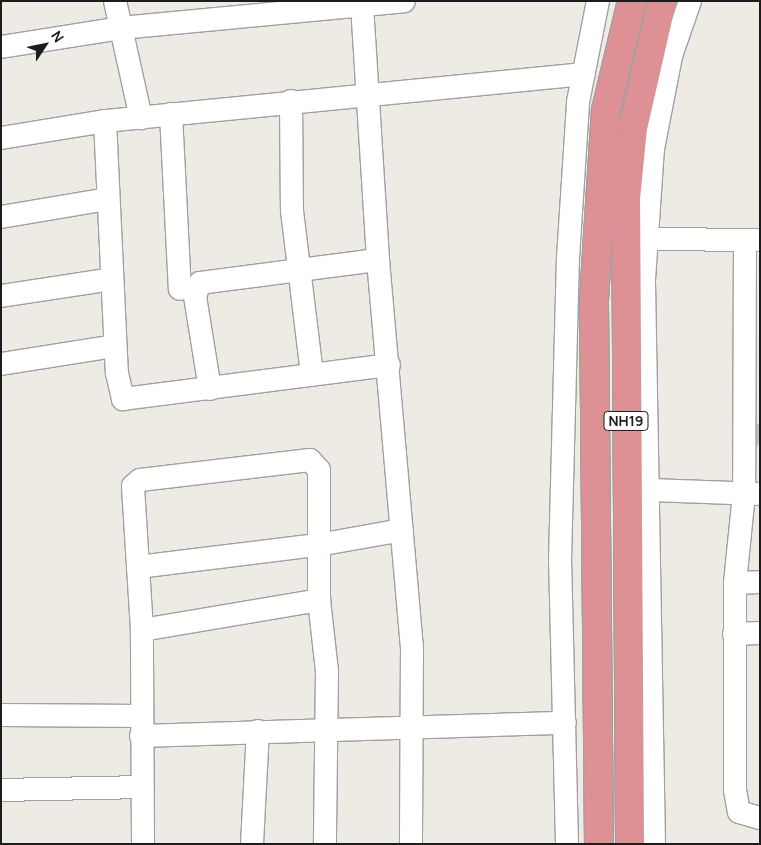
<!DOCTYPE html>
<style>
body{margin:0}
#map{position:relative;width:761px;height:845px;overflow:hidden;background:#edebe3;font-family:Manrope,sans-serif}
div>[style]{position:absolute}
.minor-tunnel>*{height:22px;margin-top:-11px;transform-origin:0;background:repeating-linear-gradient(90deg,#c3c2bb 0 22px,transparent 0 33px)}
.roads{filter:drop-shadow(1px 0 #a0a0a0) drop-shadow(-1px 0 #a0a0a0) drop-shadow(0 1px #a0a0a0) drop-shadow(0 -1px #a0a0a0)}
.minor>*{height:22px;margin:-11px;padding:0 11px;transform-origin:11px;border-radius:11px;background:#fff}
.highway>*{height:28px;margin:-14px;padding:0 14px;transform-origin:14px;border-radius:14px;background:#dd9194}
span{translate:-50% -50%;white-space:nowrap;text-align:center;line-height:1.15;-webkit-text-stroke:5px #fff;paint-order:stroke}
.shield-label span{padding:1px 4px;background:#fff;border:1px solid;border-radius:4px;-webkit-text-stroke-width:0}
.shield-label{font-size:14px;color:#1c1c1c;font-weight:700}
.frame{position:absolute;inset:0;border:2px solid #1c1c1c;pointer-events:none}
.north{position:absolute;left:20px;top:20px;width:50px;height:50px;-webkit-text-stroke:4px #fff;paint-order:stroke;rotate:56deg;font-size:14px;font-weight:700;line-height:20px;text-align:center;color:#1c1c1c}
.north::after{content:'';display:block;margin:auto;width:18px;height:22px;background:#1c1c1c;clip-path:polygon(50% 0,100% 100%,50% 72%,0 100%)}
</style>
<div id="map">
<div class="minor-tunnel">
<div style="left:754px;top:434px;width:6px;rotate:9deg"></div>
</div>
<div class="roads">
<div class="minor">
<div style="left:115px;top:1px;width:120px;rotate:77.5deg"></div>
<div style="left:362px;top:5px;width:256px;rotate:86.4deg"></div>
<div style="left:378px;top:260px;width:387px;rotate:85deg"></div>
<div style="left:412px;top:646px;width:198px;rotate:90.3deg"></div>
<div style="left:1px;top:47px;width:121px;rotate:-9deg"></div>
<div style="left:121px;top:28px;width:284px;rotate:-5.4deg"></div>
<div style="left:291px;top:101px;width:110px;rotate:89.5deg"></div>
<div style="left:292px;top:211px;width:165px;rotate:83deg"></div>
<div style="left:171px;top:114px;width:175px;rotate:87.1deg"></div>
<div style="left:105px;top:121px;width:252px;rotate:87.3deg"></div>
<div style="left:117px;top:373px;width:27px;rotate:77deg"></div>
<div style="left:123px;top:399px;width:268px;rotate:-7.3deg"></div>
<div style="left:1px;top:138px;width:105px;rotate:-9.3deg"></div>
<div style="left:105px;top:121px;width:481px;rotate:-5.6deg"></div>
<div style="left:1px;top:217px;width:108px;rotate:-9.6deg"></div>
<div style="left:647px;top:239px;width:112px;rotate:0.5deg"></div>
<div style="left:745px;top:240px;width:254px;rotate:90.2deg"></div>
<div style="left:744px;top:494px;width:89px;rotate:95.8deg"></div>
<div style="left:735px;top:583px;width:207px;rotate:90deg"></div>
<div style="left:735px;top:790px;width:22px;rotate:80deg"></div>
<div style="left:739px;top:812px;width:22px;rotate:16deg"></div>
<div style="left:1px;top:296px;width:112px;rotate:-8.7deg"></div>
<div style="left:1px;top:364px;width:115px;rotate:-9deg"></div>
<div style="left:210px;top:389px;width:94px;rotate:-99.2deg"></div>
<div style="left:195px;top:296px;width:14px;rotate:-69deg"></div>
<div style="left:200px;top:283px;width:179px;rotate:-7.4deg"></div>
<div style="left:648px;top:490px;width:111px;rotate:2.1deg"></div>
<div style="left:138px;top:567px;width:181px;rotate:-7deg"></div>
<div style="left:318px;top:545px;width:85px;rotate:-10.1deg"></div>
<div style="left:735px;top:583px;width:25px;rotate:-2deg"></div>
<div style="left:142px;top:630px;width:180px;rotate:-9.6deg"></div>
<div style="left:734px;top:634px;width:26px;rotate:-2deg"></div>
<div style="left:1px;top:715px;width:140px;rotate:0.4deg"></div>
<div style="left:141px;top:736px;width:424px;rotate:-1.8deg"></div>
<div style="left:1px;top:790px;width:140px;rotate:-1.2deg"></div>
<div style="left:143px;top:844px;width:214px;rotate:-90.3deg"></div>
<div style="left:142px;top:630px;width:144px;rotate:-93.6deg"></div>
<div style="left:133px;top:486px;width:9px;rotate:-41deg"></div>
<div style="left:140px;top:480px;width:171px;rotate:-6.7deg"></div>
<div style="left:310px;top:460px;width:13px;rotate:48deg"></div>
<div style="left:319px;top:470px;width:130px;rotate:90deg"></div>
<div style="left:319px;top:600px;width:71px;rotate:83.6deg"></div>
<div style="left:327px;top:671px;width:173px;rotate:90.7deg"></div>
<div style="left:252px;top:844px;width:113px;rotate:-87deg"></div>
<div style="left:567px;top:844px;width:283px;rotate:-91.4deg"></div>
<div style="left:560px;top:561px;width:303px;rotate:-88.5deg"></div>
<div style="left:568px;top:258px;width:156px;rotate:-86.3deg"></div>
<div style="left:578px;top:102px;width:103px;rotate:-78.8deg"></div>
<div style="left:654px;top:844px;width:564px;rotate:-91.02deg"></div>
<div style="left:644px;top:280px;width:131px;rotate:-86.1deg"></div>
<div style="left:653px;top:149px;width:95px;rotate:-79deg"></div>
<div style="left:671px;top:56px;width:58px;rotate:-70.9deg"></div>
</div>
<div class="highway">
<div style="left:599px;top:844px;width:544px;rotate:-90.53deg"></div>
<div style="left:594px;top:300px;width:190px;rotate:-86.4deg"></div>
<div style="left:606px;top:110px;width:112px;rotate:-76.6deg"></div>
<div style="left:630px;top:844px;width:646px;rotate:-90.35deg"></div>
<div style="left:626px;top:198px;width:70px;rotate:-84.3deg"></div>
<div style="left:633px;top:128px;width:130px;rotate:-77.1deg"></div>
</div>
</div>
<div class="shield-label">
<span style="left:626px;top:421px">NH19</span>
</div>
<div class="frame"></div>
<div class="north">N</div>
</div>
